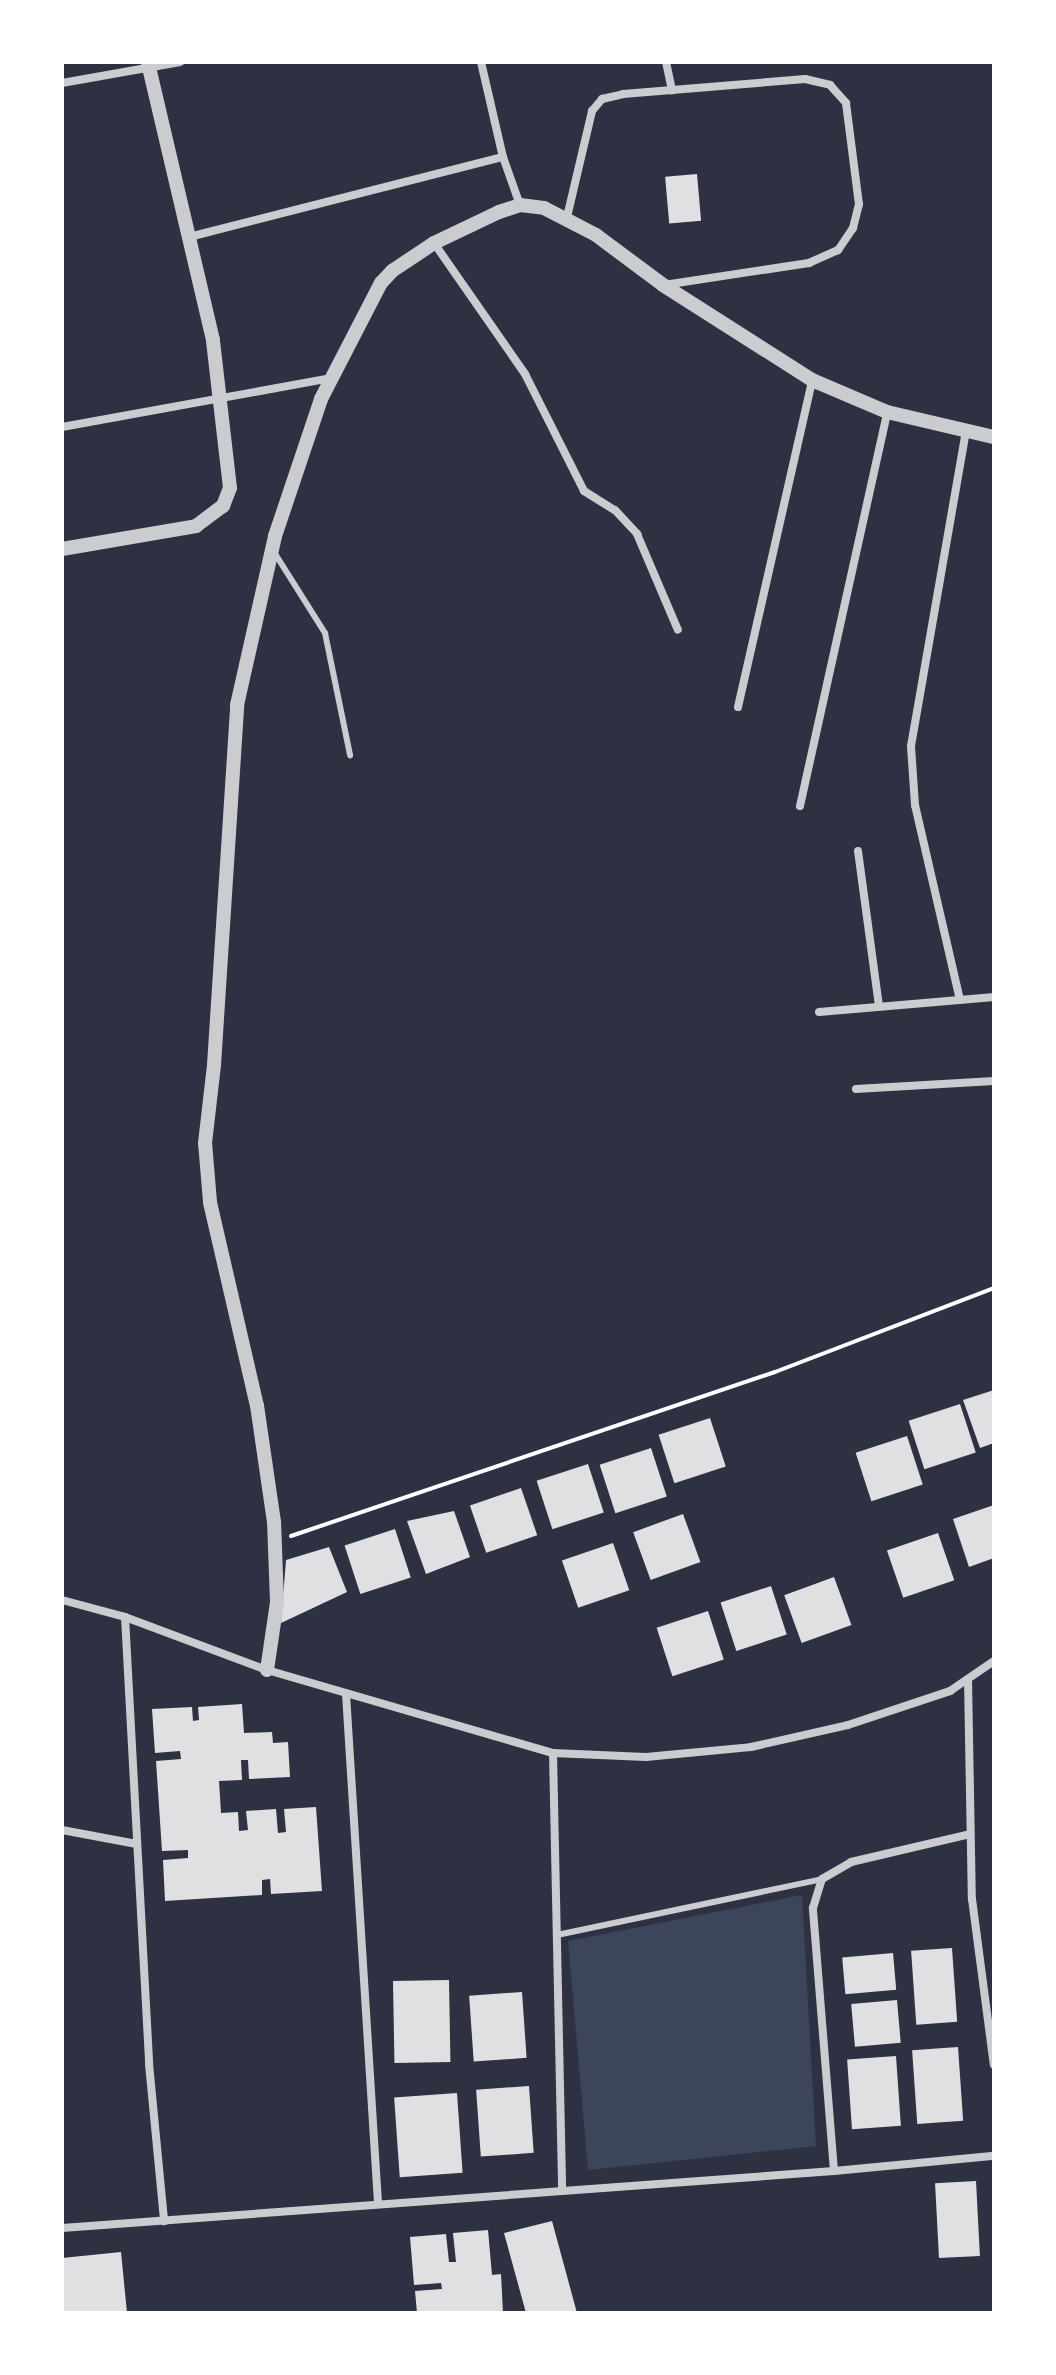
<!DOCTYPE html>
<style>
body{margin:0}
#map{position:relative;width:1056px;height:2375px;overflow:hidden;background:#2d3142;font-family:"Public Sans",sans-serif}
div>[style]{position:absolute}
.green>*{inset:0;background:#3c4559}
.building>*{inset:0;background:#e0e0e3;transform-origin:0 0}
.path>*{height:4px;margin:-2px;padding:0 2px;transform-origin:2px;border-radius:2px;background:#fff}
.service>*{height:6px;margin:-3px;padding:0 3px;transform-origin:3px;border-radius:3px;background:#caccd0}
.minor>*{height:8px;margin:-4px;padding:0 4px;transform-origin:4px;border-radius:4px;background:#caccd0}
.tertiary>*{height:14px;margin:-7px;padding:0 7px;transform-origin:7px;border-radius:7px;background:#caccd0}
span{translate:-50% -50%;white-space:nowrap;text-align:center;line-height:1.15;-webkit-text-stroke:8px #fff;paint-order:stroke}
.frame{position:absolute;inset:0;border:64px solid #fff;pointer-events:none}
</style>
<div id="map">
<div class="green">
<div style="clip-path:polygon(802px 1895px,816px 2146px,588px 2170px,568px 1941px)"></div>
</div>
<div class="building">
<div style="left:697px;top:174px;width:47px;height:32px;rotate:85deg"></div>
<div style="clip-path:polygon(994px 1390px,994px 1443px,980px 1448px,963px 1400px)"></div>
<div style="left:960px;top:1404px;width:51px;height:54px;rotate:72deg"></div>
<div style="left:710px;top:1418px;width:51px;height:54px;rotate:72deg"></div>
<div style="left:907px;top:1436px;width:51px;height:54px;rotate:72deg"></div>
<div style="left:651px;top:1448px;width:51px;height:54px;rotate:72deg"></div>
<div style="left:588px;top:1464px;width:51px;height:54px;rotate:72deg"></div>
<div style="left:521px;top:1488px;width:50px;height:54px;rotate:71deg"></div>
<div style="clip-path:polygon(994px 1505px,994px 1558px,969px 1567px,953px 1519px)"></div>
<div style="clip-path:polygon(454px 1511px,470px 1557px,426px 1574px,407px 1521px)"></div>
<div style="left:683px;top:1514px;width:51px;height:53px;rotate:70deg"></div>
<div style="left:395px;top:1529px;width:51px;height:53px;rotate:72deg"></div>
<div style="left:938px;top:1533px;width:50px;height:54px;rotate:71deg"></div>
<div style="left:613px;top:1543px;width:50px;height:54px;rotate:71deg"></div>
<div style="clip-path:polygon(329px 1547px,347px 1592px,281px 1623px,286px 1560px)"></div>
<div style="left:834px;top:1577px;width:51px;height:53px;rotate:70deg"></div>
<div style="left:771px;top:1586px;width:51px;height:53px;rotate:72deg"></div>
<div style="left:708px;top:1611px;width:51px;height:54px;rotate:72deg"></div>
<div style="clip-path:polygon(242px 1704px,244px 1733px,272px 1732px,273px 1743px,288px 1742px,290px 1777px,249px 1779px,248px 1760px,241px 1760px,242px 1780px,219px 1781px,221px 1813px,238px 1812px,239px 1831px,248px 1830px,246px 1811px,276px 1809px,278px 1833px,286px 1832px,284px 1809px,316px 1807px,322px 1891px,271px 1894px,270px 1879px,262px 1880px,262px 1895px,165px 1901px,163px 1860px,188px 1858px,188px 1850px,162px 1851px,156px 1761px,181px 1759px,180px 1751px,155px 1753px,152px 1709px,192px 1707px,193px 1721px,199px 1720px,198px 1707px)"></div>
<div style="left:952px;top:1948px;width:74px;height:41px;rotate:86deg"></div>
<div style="left:893px;top:1953px;width:37px;height:51px;rotate:85deg"></div>
<div style="left:449px;top:1980px;width:82px;height:56px;rotate:89deg"></div>
<div style="left:522px;top:1992px;width:66px;height:53px;rotate:86deg"></div>
<div style="left:897px;top:2000px;width:43px;height:46px;rotate:85deg"></div>
<div style="left:958px;top:2047px;width:74px;height:46px;rotate:86deg"></div>
<div style="left:896px;top:2056px;width:70px;height:49px;rotate:86deg"></div>
<div style="left:529px;top:2086px;width:67px;height:53px;rotate:86deg"></div>
<div style="left:457px;top:2093px;width:80px;height:63px;rotate:86deg"></div>
<div style="left:976px;top:2181px;width:75px;height:41px;rotate:87deg"></div>
<div style="clip-path:polygon(552px 2221px,577px 2313px,526px 2313px,504px 2233px)"></div>
<div style="clip-path:polygon(488px 2230px,492px 2275px,501px 2274px,503px 2313px,417px 2313px,415px 2291px,442px 2289px,441px 2283px,414px 2285px,410px 2237px,446px 2234px,449px 2262px,456px 2262px,453px 2233px)"></div>
<div style="clip-path:polygon(121px 2252px,127px 2313px,63px 2313px,62px 2258px)"></div>
</div>
<div class="path">
<div style="left:291px;top:1536px;width:511px;rotate:-18.72deg"></div>
<div style="left:775px;top:1372px;width:235px;rotate:-21deg"></div>
</div>
<div class="service">
<div style="left:274px;top:552px;width:96px;rotate:57.8deg"></div>
<div style="left:325px;top:633px;width:125px;rotate:78.4deg"></div>
<div style="left:557px;top:1935px;width:271px;rotate:-11.9deg"></div>
</div>
<div class="minor">
<div style="left:481px;top:62px;width:98px;rotate:77deg"></div>
<div style="left:666px;top:62px;width:29px;rotate:78deg"></div>
<div style="left:62px;top:83px;width:120px;rotate:-10.1deg"></div>
<div style="left:567px;top:217px;width:109px;rotate:-76.7deg"></div>
<div style="left:592px;top:111px;width:16px;rotate:-50deg"></div>
<div style="left:602px;top:99px;width:22px;rotate:-13deg"></div>
<div style="left:623px;top:94px;width:183px;rotate:-4.7deg"></div>
<div style="left:805px;top:79px;width:26px;rotate:13deg"></div>
<div style="left:830px;top:85px;width:24px;rotate:48deg"></div>
<div style="left:846px;top:103px;width:102px;rotate:82.7deg"></div>
<div style="left:859px;top:204px;width:25px;rotate:104deg"></div>
<div style="left:853px;top:228px;width:27px;rotate:124deg"></div>
<div style="left:838px;top:250px;width:32px;rotate:156deg"></div>
<div style="left:809px;top:263px;width:147px;rotate:171.4deg"></div>
<div style="left:189px;top:237px;width:324px;rotate:-14.3deg"></div>
<div style="left:503px;top:157px;width:51px;rotate:70.5deg"></div>
<div style="left:434px;top:243px;width:160px;rotate:55.2deg"></div>
<div style="left:525px;top:374px;width:131px;rotate:63.2deg"></div>
<div style="left:584px;top:491px;width:36px;rotate:32deg"></div>
<div style="left:615px;top:510px;width:33px;rotate:47deg"></div>
<div style="left:637px;top:534px;width:104px;rotate:66.9deg"></div>
<div style="left:62px;top:427px;width:273px;rotate:-10.3deg"></div>
<div style="left:738px;top:707px;width:335px;rotate:-77.2deg"></div>
<div style="left:800px;top:806px;width:403px;rotate:-77.5deg"></div>
<div style="left:858px;top:851px;width:157px;rotate:82.3deg"></div>
<div style="left:960px;top:1000px;width:200px;rotate:-103deg"></div>
<div style="left:915px;top:805px;width:59px;rotate:-93.9deg"></div>
<div style="left:911px;top:746px;width:321px;rotate:-80.1deg"></div>
<div style="left:819px;top:1012px;width:176px;rotate:-4.9deg"></div>
<div style="left:856px;top:1089px;width:138px;rotate:-3.3deg"></div>
<div style="left:62px;top:1600px;width:65px;rotate:15.1deg"></div>
<div style="left:125px;top:1617px;width:152px;rotate:20.5deg"></div>
<div style="left:267px;top:1670px;width:298px;rotate:16.2deg"></div>
<div style="left:553px;top:1753px;width:93px;rotate:2.5deg"></div>
<div style="left:646px;top:1757px;width:105px;rotate:-5.4deg"></div>
<div style="left:751px;top:1747px;width:99px;rotate:-12.8deg"></div>
<div style="left:848px;top:1725px;width:108px;rotate:-18.4deg"></div>
<div style="left:950px;top:1691px;width:53px;rotate:-34.3deg"></div>
<div style="left:125px;top:1617px;width:448px;rotate:86.9deg"></div>
<div style="left:149px;top:2064px;width:158px;rotate:84.5deg"></div>
<div style="left:968px;top:1679px;width:220px;rotate:89deg"></div>
<div style="left:972px;top:1899px;width:167px;rotate:82.5deg"></div>
<div style="left:346px;top:1694px;width:510px;rotate:86.4deg"></div>
<div style="left:553px;top:1753px;width:438px;rotate:88.8deg"></div>
<div style="left:62px;top:1830px;width:76px;rotate:10.6deg"></div>
<div style="left:834px;top:2171px;width:264px;rotate:-94.6deg"></div>
<div style="left:813px;top:1908px;width:30px;rotate:-73deg"></div>
<div style="left:822px;top:1879px;width:34px;rotate:-30deg"></div>
<div style="left:851px;top:1862px;width:122px;rotate:-13.2deg"></div>
<div style="left:62px;top:2228px;width:774px;rotate:-4.22deg"></div>
<div style="left:834px;top:2171px;width:161px;rotate:-5.4deg"></div>
</div>
<div class="tertiary">
<div style="left:62px;top:549px;width:136px;rotate:-9.7deg"></div>
<div style="left:196px;top:526px;width:34px;rotate:-37deg"></div>
<div style="left:223px;top:506px;width:19px;rotate:-69deg"></div>
<div style="left:230px;top:488px;width:149px;rotate:-96.6deg"></div>
<div style="left:213px;top:340px;width:285px;rotate:-103.2deg"></div>
<div style="left:267px;top:1670px;width:69px;rotate:-81.6deg"></div>
<div style="left:277px;top:1602px;width:80px;rotate:-92.1deg"></div>
<div style="left:274px;top:1522px;width:117px;rotate:-98.3deg"></div>
<div style="left:257px;top:1406px;width:209px;rotate:-103deg"></div>
<div style="left:210px;top:1202px;width:59px;rotate:-94.8deg"></div>
<div style="left:205px;top:1143px;width:79px;rotate:-83.4deg"></div>
<div style="left:214px;top:1065px;width:361px;rotate:-86.3deg"></div>
<div style="left:237px;top:705px;width:173px;rotate:-77.3deg"></div>
<div style="left:275px;top:536px;width:145px;rotate:-71.4deg"></div>
<div style="left:321px;top:399px;width:131px;rotate:-62.7deg"></div>
<div style="left:381px;top:283px;width:16px;rotate:-47deg"></div>
<div style="left:392px;top:271px;width:50px;rotate:-33.7deg"></div>
<div style="left:434px;top:243px;width:72px;rotate:-25.5deg"></div>
<div style="left:499px;top:212px;width:22px;rotate:-18deg"></div>
<div style="left:520px;top:205px;width:24px;rotate:7deg"></div>
<div style="left:544px;top:208px;width:59px;rotate:27.4deg"></div>
<div style="left:596px;top:235px;width:84px;rotate:36.7deg"></div>
<div style="left:663px;top:285px;width:177px;rotate:32.5deg"></div>
<div style="left:812px;top:380px;width:82px;rotate:23.1deg"></div>
<div style="left:887px;top:412px;width:110px;rotate:13.2deg"></div>
</div>
<div class="frame"></div>
</div>
